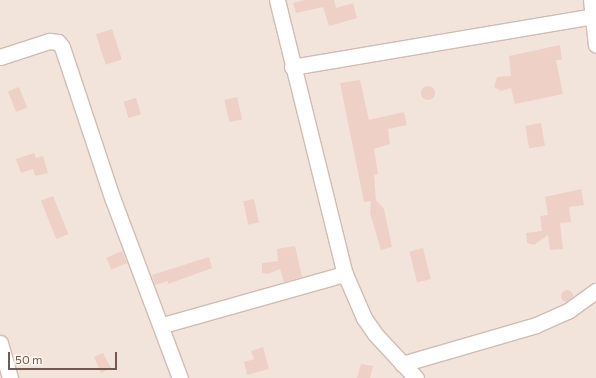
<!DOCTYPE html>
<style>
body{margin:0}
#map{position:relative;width:596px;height:378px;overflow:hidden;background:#fbf3ec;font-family:Commissioner,sans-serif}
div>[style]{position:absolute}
.residential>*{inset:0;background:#f2e4db;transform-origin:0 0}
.building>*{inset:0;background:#eed0c6;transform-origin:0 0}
.round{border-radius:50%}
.roads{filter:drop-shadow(1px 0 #cfbcb4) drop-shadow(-1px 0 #cfbcb4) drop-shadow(0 1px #cfbcb4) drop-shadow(0 -1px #cfbcb4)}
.minor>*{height:15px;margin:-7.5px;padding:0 7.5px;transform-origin:7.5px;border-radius:7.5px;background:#fff}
span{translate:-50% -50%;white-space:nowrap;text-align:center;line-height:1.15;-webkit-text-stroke:4px #fef7f2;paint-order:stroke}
.scale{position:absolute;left:8px;top:352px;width:109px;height:18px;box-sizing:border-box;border:2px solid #745850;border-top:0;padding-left:5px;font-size:12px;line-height:14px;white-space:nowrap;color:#745850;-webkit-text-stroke:3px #fef7f2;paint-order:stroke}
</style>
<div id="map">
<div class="residential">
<div style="left:0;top:0;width:596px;height:378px"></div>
</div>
<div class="building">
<div style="clip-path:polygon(305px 0,334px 0,336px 8px,353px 3px,357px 18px,329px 26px,323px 7px,296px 13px,293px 3px)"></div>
<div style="left:112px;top:29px;width:32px;height:17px;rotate:72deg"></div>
<div style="clip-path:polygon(560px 45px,562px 60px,556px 60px,563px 94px,515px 104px,511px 88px,501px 91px,494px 87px,497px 77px,511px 76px,509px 56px)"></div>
<div style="clip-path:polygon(360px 80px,369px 120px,404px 112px,407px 125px,388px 129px,390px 144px,374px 149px,378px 174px,374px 175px,376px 200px,384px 209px,392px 247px,381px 250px,370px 213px,371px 201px,364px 202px,340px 83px)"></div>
<div class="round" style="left:421px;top:86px;width:14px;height:14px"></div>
<div style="left:19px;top:87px;width:22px;height:12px;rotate:68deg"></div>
<div style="left:237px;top:97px;width:23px;height:13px;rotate:77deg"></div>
<div style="left:136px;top:98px;width:17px;height:13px;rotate:73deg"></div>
<div style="left:541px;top:123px;width:23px;height:16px;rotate:80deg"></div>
<div style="clip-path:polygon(34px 153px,36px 158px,43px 156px,48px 173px,35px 176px,33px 169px,21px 173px,16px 159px)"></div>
<div style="clip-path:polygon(581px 189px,584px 205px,569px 207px,571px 222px,560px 223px,563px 249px,550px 250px,548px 235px,534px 245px,527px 243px,526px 233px,542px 231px,540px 216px,548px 215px,545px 197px)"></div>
<div style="left:53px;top:196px;width:41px;height:13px;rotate:68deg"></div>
<div style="left:254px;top:199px;width:24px;height:11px;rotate:78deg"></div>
<div style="clip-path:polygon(295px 246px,302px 277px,284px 282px,280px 269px,268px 274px,262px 273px,262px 263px,278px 261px,277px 249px)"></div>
<div style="left:423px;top:248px;width:32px;height:14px;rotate:76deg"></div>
<div style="left:122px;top:251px;width:13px;height:17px;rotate:67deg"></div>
<div style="clip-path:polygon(209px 257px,212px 268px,168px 284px,168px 281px,155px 285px,152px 275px)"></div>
<div class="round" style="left:561px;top:290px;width:12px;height:12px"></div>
<div style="clip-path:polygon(263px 347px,269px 369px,247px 375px,244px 362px,254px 359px,251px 351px)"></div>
<div style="clip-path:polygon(103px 353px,111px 368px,101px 373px,94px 357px)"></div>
<div style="clip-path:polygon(361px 364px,373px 366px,370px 378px,357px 378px)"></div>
</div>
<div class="roads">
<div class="minor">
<div style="left:277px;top:0;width:282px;rotate:76.1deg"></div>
<div style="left:345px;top:274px;width:48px;rotate:66.6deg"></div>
<div style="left:364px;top:318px;width:19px;rotate:55deg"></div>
<div style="left:375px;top:334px;width:60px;rotate:47deg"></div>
<div style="left:591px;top:0;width:45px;rotate:83.7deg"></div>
<div style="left:0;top:57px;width:52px;rotate:-18.1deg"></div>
<div style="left:49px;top:41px;width:9px;rotate:6deg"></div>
<div style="left:58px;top:42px;width:6px;rotate:51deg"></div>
<div style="left:62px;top:47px;width:161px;rotate:71.6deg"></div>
<div style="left:113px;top:200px;width:190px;rotate:69.4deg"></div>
<div style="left:292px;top:67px;width:304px;rotate:-9.6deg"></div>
<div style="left:163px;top:325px;width:189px;rotate:-15.7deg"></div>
<div style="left:0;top:343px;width:36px;rotate:74deg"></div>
<div style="left:402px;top:364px;width:140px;rotate:-16.2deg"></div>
<div style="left:536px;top:325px;width:35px;rotate:-24deg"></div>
<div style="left:568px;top:311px;width:34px;rotate:-36deg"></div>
</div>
</div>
<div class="scale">50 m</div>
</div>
